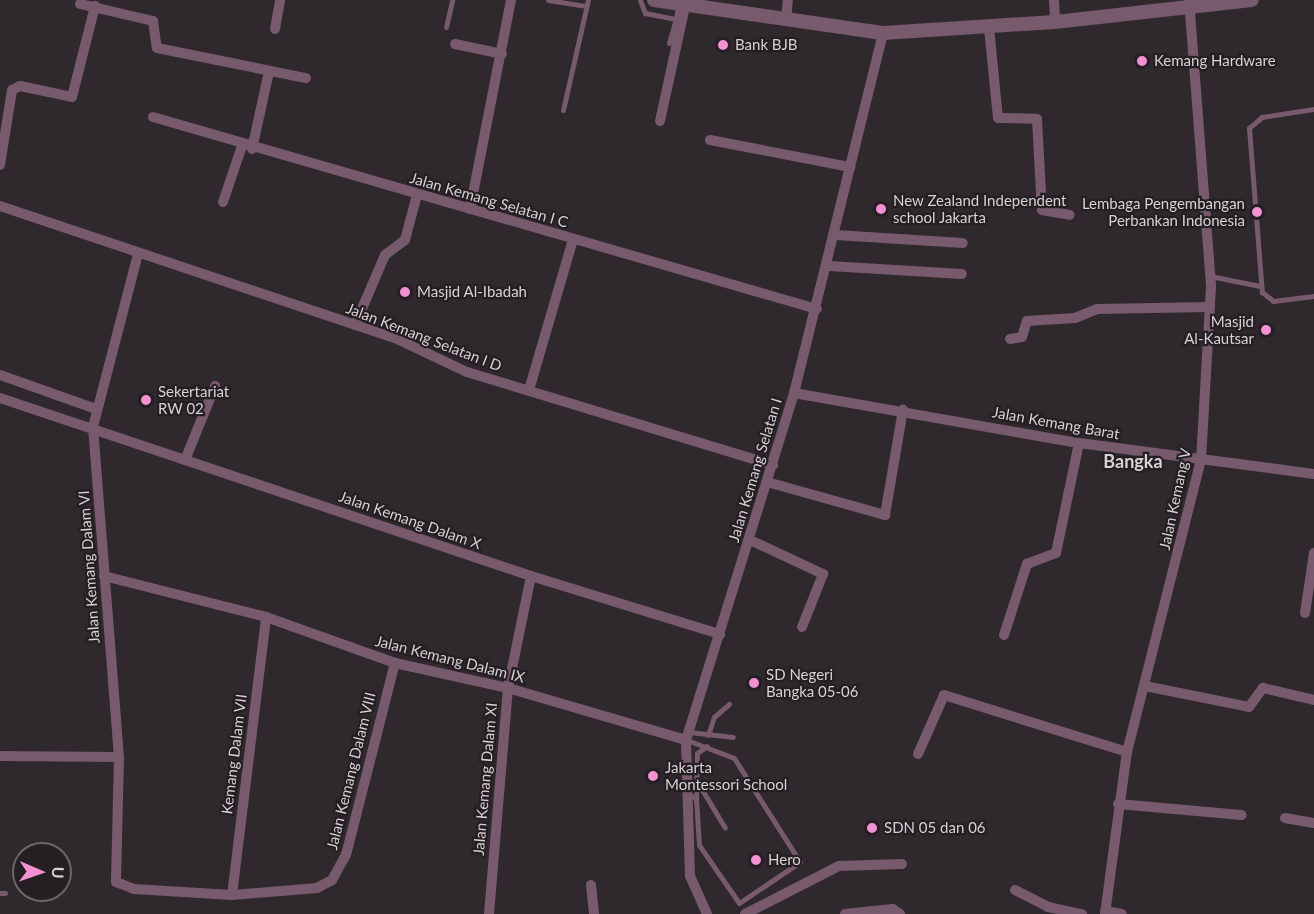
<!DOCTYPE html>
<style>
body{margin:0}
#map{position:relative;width:1314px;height:914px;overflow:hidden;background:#2f282c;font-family:Lato,sans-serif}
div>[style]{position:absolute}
.service>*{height:5px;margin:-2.5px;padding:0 2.5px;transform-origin:2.5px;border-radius:2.5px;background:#775a6c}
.minor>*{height:10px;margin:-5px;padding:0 5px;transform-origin:5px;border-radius:5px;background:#775a6c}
.tertiary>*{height:14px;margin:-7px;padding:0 7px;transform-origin:7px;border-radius:7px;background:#775a6c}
.dots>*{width:16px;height:16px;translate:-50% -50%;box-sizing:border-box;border:3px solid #251e23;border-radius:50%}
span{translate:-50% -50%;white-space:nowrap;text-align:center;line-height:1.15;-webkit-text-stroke:4.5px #251e23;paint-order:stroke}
.poi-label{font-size:15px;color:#d6d1d4}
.left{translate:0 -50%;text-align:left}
.right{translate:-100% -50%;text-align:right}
.street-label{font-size:15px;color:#d6d1d4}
.quarter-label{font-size:18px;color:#d6d1d4;font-weight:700}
.north{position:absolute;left:12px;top:842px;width:60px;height:60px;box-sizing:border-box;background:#251e23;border:2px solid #6c666a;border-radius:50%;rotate:92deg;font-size:16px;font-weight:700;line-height:24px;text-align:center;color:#d6d1d4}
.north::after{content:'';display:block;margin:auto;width:21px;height:27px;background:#f491d3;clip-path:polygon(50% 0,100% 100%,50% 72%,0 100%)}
</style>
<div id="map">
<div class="service">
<div style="left:548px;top:0;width:39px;rotate:9deg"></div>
<div style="left:640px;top:0;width:14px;rotate:69deg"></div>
<div style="left:645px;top:13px;width:32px;rotate:11deg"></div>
<div style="left:676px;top:19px;width:15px;rotate:-82deg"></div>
<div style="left:446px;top:27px;width:28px;rotate:-77deg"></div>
<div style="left:669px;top:43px;width:25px;rotate:-74deg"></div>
<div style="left:1314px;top:109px;width:53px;rotate:171.3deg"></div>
<div style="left:1262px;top:117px;width:17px;rotate:140deg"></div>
<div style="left:1249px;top:128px;width:165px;rotate:85.5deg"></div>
<div style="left:1262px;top:292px;width:14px;rotate:39deg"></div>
<div style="left:1273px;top:301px;width:41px;rotate:-7deg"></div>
<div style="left:563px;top:110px;width:113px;rotate:-77.2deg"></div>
<div style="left:1210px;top:276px;width:51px;rotate:11.3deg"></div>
<div style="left:689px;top:732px;width:44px;rotate:6.5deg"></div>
<div style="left:708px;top:735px;width:19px;rotate:-72deg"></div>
<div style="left:714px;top:717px;width:20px;rotate:-41deg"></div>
<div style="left:687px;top:740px;width:50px;rotate:21deg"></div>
<div style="left:734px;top:758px;width:123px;rotate:57.6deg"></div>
<div style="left:800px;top:862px;width:73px;rotate:146.1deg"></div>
<div style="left:739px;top:903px;width:70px;rotate:-124.6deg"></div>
<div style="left:699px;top:845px;width:46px;rotate:-93.7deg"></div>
<div style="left:696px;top:799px;width:11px;rotate:-146deg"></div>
<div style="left:698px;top:783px;width:52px;rotate:59deg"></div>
<div style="left:696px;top:799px;width:46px;rotate:-88.8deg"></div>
<div style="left:697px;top:753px;width:12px;rotate:-35deg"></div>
<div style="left:0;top:893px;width:5px"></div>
</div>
<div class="minor">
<div style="left:1054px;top:0;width:22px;rotate:87deg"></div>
<div style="left:80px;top:4px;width:75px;rotate:13.1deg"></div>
<div style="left:153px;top:21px;width:27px;rotate:82deg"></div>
<div style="left:157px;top:48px;width:152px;rotate:11.4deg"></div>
<div style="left:786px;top:21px;width:21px;rotate:-85deg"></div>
<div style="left:989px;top:28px;width:90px;rotate:84.3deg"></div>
<div style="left:998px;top:118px;width:39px;rotate:1deg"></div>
<div style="left:1037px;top:119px;width:91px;rotate:86.9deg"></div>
<div style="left:1042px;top:210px;width:28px;rotate:10deg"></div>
<div style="left:275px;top:29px;width:29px;rotate:-80deg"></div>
<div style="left:455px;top:44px;width:48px;rotate:12deg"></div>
<div style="left:153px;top:117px;width:691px;rotate:16.13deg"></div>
<div style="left:660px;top:121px;width:118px;rotate:-77.7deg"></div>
<div style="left:710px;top:140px;width:143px;rotate:10.9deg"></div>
<div style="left:252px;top:149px;width:79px;rotate:-77.6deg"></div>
<div style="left:0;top:165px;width:76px;rotate:-80.9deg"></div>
<div style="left:12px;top:90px;width:9px;rotate:-27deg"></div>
<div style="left:20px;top:86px;width:53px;rotate:11.9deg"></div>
<div style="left:72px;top:97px;width:94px;rotate:-75.8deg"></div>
<div style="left:223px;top:202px;width:59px;rotate:-71.3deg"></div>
<div style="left:0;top:206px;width:416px;rotate:18.5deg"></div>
<div style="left:395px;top:338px;width:80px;rotate:25.3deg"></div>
<div style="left:467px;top:372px;width:320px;rotate:16.9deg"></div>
<div style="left:470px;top:209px;width:213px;rotate:-78.9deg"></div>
<div style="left:836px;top:235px;width:127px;rotate:3.6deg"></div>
<div style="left:138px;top:254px;width:179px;rotate:104.6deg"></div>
<div style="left:93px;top:427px;width:331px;rotate:85.5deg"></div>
<div style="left:119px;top:757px;width:125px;rotate:91.4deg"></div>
<div style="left:116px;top:882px;width:19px;rotate:21deg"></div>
<div style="left:134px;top:889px;width:98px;rotate:3.5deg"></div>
<div style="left:232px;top:895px;width:85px;rotate:-4.7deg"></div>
<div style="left:317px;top:888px;width:17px;rotate:-28deg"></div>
<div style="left:332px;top:880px;width:29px;rotate:-61deg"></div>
<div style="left:346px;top:855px;width:198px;rotate:-75.7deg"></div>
<div style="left:829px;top:266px;width:133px;rotate:3.4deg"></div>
<div style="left:355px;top:325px;width:76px;rotate:-66.8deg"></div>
<div style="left:385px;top:255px;width:25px;rotate:-37deg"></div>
<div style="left:405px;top:240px;width:47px;rotate:-75.1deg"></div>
<div style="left:1010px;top:339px;width:12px;rotate:-9deg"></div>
<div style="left:1022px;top:337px;width:17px;rotate:-73deg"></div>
<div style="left:1027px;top:321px;width:48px;rotate:-3.6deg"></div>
<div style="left:1075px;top:318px;width:24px;rotate:-22deg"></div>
<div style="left:1097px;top:309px;width:113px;rotate:-1deg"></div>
<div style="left:0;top:375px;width:102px;rotate:19.5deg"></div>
<div style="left:529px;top:390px;width:156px;rotate:-73.7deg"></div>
<div style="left:794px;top:393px;width:289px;rotate:10deg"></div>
<div style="left:1079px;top:443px;width:237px;rotate:7.5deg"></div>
<div style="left:0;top:398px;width:560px;rotate:18.53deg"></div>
<div style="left:531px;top:576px;width:198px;rotate:17.1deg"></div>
<div style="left:185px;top:460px;width:80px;rotate:-67.9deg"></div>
<div style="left:767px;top:482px;width:123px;rotate:15.6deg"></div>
<div style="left:885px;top:515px;width:107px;rotate:-80.3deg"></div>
<div style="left:750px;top:540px;width:81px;rotate:25deg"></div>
<div style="left:823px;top:574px;width:57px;rotate:111.6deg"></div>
<div style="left:104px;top:576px;width:167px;rotate:14.2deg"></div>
<div style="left:266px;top:617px;width:137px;rotate:19.6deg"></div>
<div style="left:395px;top:663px;width:116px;rotate:12.5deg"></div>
<div style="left:508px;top:688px;width:185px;rotate:16.3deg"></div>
<div style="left:1305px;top:613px;width:61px;rotate:-81.5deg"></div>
<div style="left:1004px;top:635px;width:75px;rotate:-72.1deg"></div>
<div style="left:1027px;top:564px;width:31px;rotate:-21deg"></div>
<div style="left:1056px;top:553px;width:112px;rotate:-78.2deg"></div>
<div style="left:1145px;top:686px;width:106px;rotate:11.4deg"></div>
<div style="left:1249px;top:707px;width:24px;rotate:-54deg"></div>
<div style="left:1263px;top:688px;width:52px;rotate:13.2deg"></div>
<div style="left:918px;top:754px;width:64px;rotate:-66.2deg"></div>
<div style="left:944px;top:695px;width:192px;rotate:17.3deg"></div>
<div style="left:0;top:756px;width:119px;rotate:0.5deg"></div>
<div style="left:1118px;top:804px;width:124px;rotate:5.1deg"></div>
<div style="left:1285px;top:818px;width:29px;rotate:10deg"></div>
<div style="left:591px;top:885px;width:29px;rotate:84deg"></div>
<div style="left:1015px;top:890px;width:37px;rotate:27deg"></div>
<div style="left:1048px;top:907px;width:35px;rotate:12deg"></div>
<div style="left:232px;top:895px;width:280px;rotate:-83deg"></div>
<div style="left:1105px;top:911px;width:17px;rotate:10deg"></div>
<div style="left:489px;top:914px;width:227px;rotate:-85.2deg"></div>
<div style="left:508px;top:688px;width:114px;rotate:-78.4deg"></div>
<div style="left:707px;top:914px;width:42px;rotate:-114.1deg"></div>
<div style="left:690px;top:876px;width:136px;rotate:-91.7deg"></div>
<div style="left:686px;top:740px;width:363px;rotate:-72.7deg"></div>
<div style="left:794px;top:393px;width:371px;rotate:-76.1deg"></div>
<div style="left:745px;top:914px;width:106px;rotate:-27.1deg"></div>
<div style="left:839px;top:866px;width:63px;rotate:-1.8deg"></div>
<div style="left:845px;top:914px;width:48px;rotate:-5.9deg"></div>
<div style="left:893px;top:909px;width:9px;rotate:36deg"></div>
<div style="left:1105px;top:914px;width:163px;rotate:-82.3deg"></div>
<div style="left:1127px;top:752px;width:301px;rotate:-75.8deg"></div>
<div style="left:1201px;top:460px;width:175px;rotate:-86.7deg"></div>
<div style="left:1211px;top:285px;width:286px;rotate:-94.4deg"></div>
</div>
<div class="tertiary">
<div style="left:654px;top:0;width:231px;rotate:8.2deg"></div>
<div style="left:883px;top:33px;width:172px;rotate:-3.7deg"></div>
<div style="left:1055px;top:22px;width:198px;rotate:-6.4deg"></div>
</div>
<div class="dots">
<div style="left:723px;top:45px;background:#f491d3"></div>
<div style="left:1142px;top:61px;background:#f491d3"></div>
<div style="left:881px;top:209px;background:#f491d3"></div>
<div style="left:1257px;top:212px;background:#f491d3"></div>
<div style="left:405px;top:292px;background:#f491d3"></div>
<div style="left:1266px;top:330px;background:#f491d3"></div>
<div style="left:146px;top:400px;background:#f491d3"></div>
<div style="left:754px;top:683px;background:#f491d3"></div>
<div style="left:653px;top:776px;background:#f491d3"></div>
<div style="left:872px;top:828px;background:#f491d3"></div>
<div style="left:756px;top:860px;background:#f491d3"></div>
</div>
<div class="poi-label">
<span class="left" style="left:735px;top:45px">Bank BJB</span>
<span class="left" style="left:1154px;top:61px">Kemang Hardware</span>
<span class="left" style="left:893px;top:209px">New Zealand Independent<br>school Jakarta</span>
<span class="right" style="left:1245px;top:212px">Lembaga Pengembangan<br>Perbankan Indonesia</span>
<span class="left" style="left:417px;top:292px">Masjid Al-Ibadah</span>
<span class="right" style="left:1254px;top:330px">Masjid<br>Al-Kautsar</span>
<span class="left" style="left:158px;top:400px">Sekertariat<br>RW 02</span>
<span class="left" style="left:766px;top:683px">SD Negeri<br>Bangka 05-06</span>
<span class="left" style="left:665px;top:776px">Jakarta<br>Montessori School</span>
<span class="left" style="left:884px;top:828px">SDN 05 dan 06</span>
<span class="left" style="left:768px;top:860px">Hero</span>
</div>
<div class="street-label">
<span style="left:489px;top:200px;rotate:16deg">Jalan Kemang Selatan I C</span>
<span style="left:424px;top:337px;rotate:21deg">Jalan Kemang Selatan I D</span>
<span style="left:1056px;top:423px;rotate:10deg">Jalan Kemang Barat</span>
<span style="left:755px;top:470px;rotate:-73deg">Jalan Kemang Selatan I</span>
<span style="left:1175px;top:499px;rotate:-78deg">Jalan Kemang V</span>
<span style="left:410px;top:520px;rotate:19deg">Jalan Kemang Dalam X</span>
<span style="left:89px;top:567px;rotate:-94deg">Jalan Kemang Dalam VI</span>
<span style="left:450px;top:659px;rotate:14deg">Jalan Kemang Dalam IX</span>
<span style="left:234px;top:754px;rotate:-83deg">Kemang Dalam VII</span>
<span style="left:351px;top:771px;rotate:-76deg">Jalan Kemang Dalam VIII</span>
<span style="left:485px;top:779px;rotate:-85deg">Jalan Kemang Dalam XI</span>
</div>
<div class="quarter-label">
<span style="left:1133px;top:461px">Bangka</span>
</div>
<div class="north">U</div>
</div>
